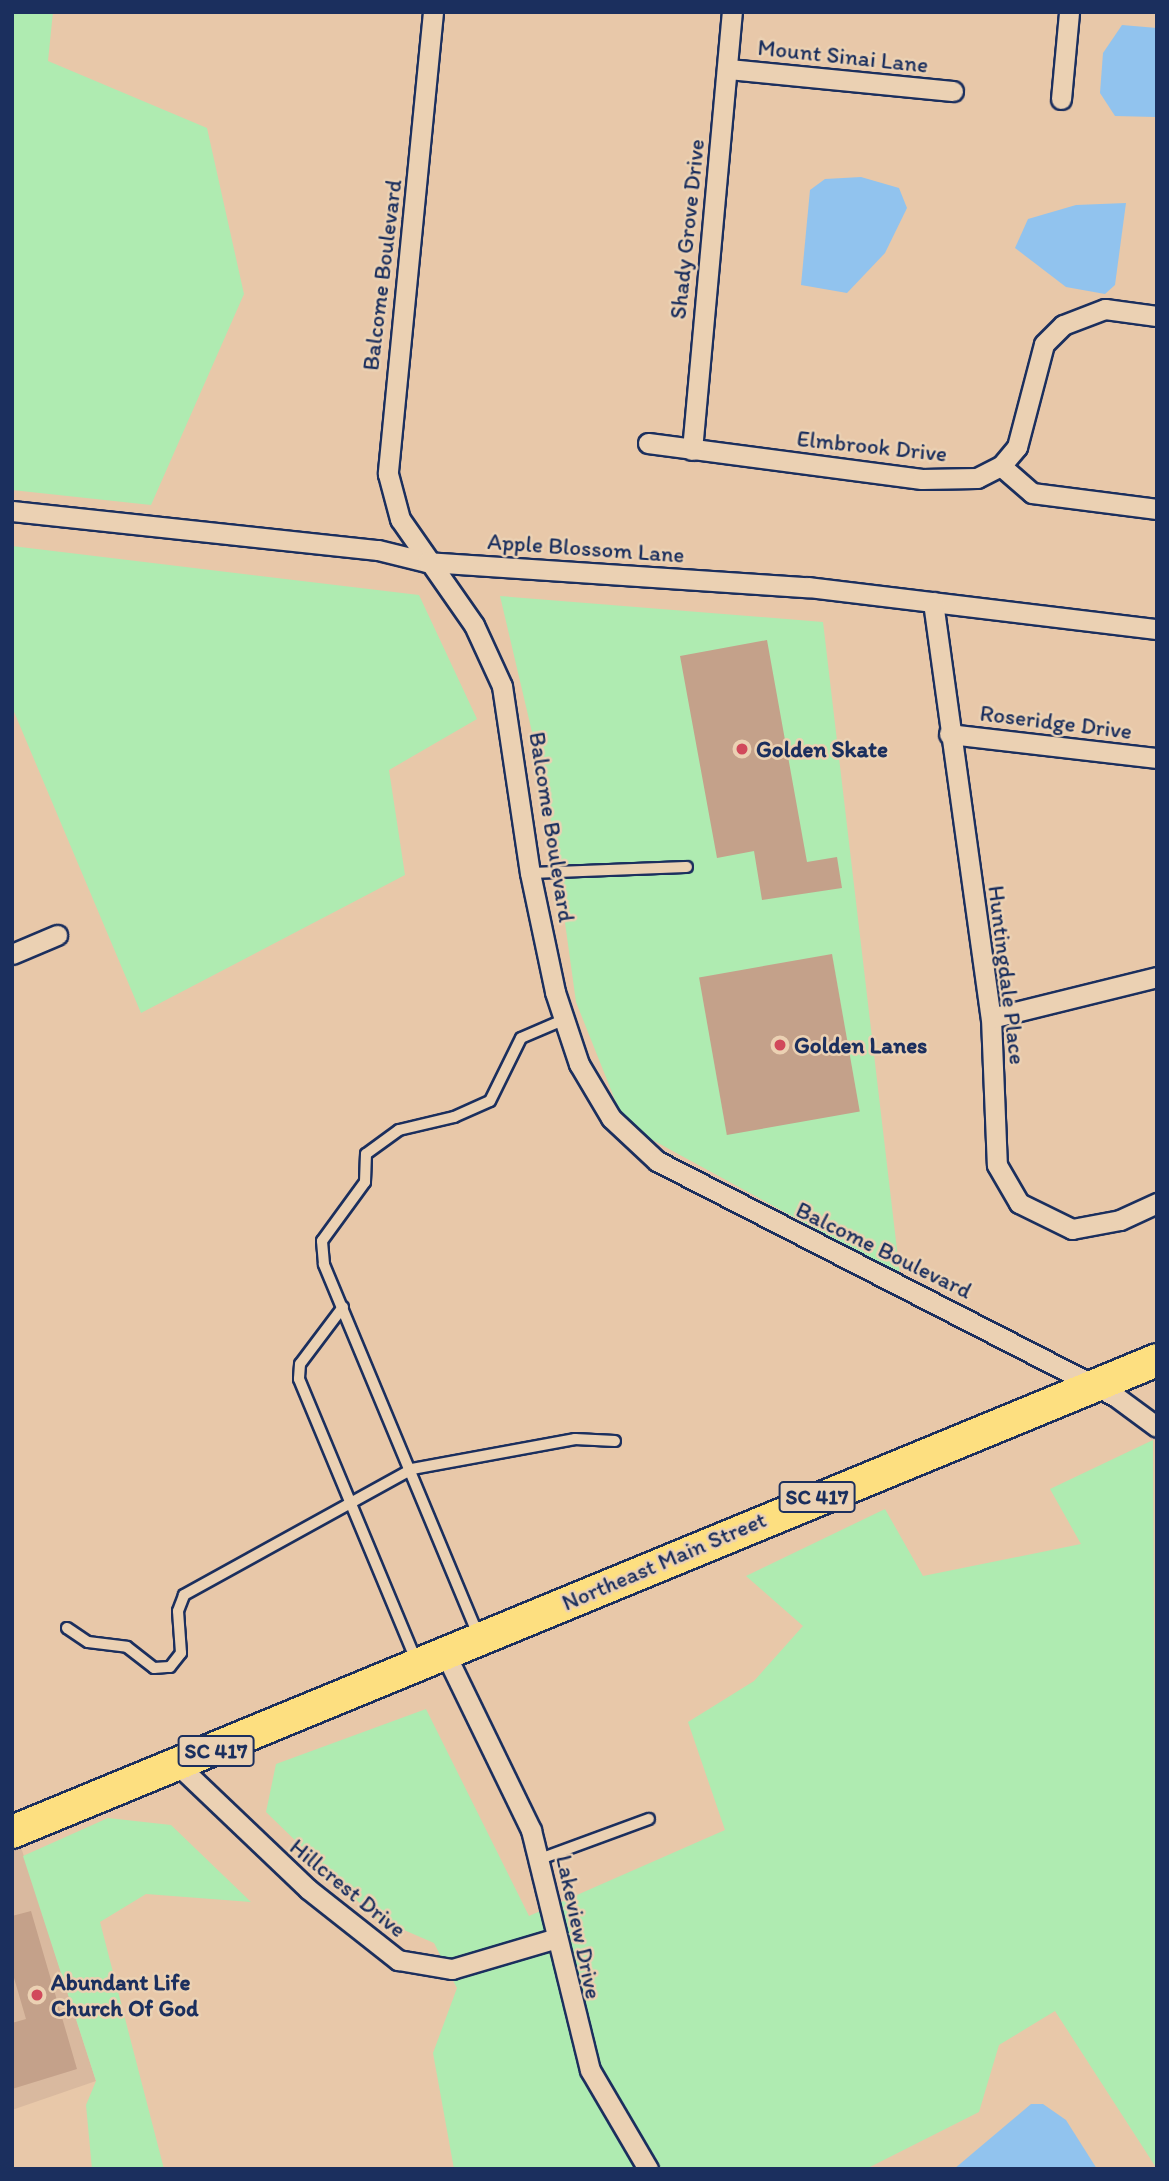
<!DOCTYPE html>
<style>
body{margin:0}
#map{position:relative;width:1169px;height:2181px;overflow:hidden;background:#e8c8a9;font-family:Itim,sans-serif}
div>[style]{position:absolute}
.built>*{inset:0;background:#d9b99f}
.green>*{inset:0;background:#afebb1}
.water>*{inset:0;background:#91c3ee}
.building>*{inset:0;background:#c4a18a;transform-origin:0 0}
.roads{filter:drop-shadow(2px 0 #1b2f5e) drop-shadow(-2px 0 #1b2f5e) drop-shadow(0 2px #1b2f5e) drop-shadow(0 -2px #1b2f5e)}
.service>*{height:10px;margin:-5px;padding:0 5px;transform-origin:5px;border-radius:5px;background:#ebd1b3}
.minor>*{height:19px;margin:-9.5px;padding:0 9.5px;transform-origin:9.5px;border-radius:9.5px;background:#ebd1b3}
.primary>*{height:32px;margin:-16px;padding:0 16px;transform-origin:16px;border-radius:16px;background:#fddf80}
.dots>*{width:19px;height:19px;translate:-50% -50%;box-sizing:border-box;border:4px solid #ebd1b3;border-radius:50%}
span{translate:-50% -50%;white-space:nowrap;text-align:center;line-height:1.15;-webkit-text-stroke:5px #ebd1b3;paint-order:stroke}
.shield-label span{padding:2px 5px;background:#ebd1b3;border:2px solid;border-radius:5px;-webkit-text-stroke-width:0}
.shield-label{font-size:21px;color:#1b2f5e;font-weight:700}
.street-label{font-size:23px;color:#1b2f5e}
.poi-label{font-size:23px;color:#1b2f5e;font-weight:700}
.left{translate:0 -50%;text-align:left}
.frame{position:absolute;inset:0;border:14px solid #1b2f5e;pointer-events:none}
</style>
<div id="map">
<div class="built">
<div style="clip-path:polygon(20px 1844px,96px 2081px,12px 2110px,12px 1848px)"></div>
</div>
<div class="green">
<div style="clip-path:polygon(12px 12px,53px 12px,48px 61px,207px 128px,244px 294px,151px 505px,12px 490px)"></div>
<div style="clip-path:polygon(12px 546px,419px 595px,477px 719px,389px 770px,405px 875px,141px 1013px,12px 707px)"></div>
<div style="clip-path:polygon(500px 596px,823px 622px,900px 1275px,625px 1125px,576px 1002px,548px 800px)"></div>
<div style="clip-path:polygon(1153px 1440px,1157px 2169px,1055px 2011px,999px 2045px,979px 2112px,866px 2169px,454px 2169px,433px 2053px,457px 1988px,434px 1943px,374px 1917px,266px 1812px,276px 1764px,426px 1709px,529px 1916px,725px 1830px,688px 1722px,754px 1681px,803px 1626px,746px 1576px,885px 1509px,923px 1576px,1081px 1544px,1050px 1489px)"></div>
<div style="clip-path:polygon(108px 1818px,171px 1825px,251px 1902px,146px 1894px,100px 1922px,164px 2169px,92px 2169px,86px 2105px,96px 2081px,23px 1856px)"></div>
</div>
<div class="water">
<div style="clip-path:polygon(1122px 25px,1157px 28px,1155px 117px,1115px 116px,1100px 93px,1103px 53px)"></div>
<div style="clip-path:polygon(861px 177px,899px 188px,907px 208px,885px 253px,847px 293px,801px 285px,810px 190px,825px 179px)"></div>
<div style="clip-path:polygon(1126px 203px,1115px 285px,1105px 294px,1066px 287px,1015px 248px,1028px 219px,1076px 205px)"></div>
<div style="clip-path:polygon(1031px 2104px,1043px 2104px,1066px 2120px,1097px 2169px,954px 2169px)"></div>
</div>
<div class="building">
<div style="clip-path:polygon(767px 640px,807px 862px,837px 857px,842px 888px,762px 900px,754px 851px,717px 858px,680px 656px)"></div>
<div style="left:832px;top:954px;width:160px;height:135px;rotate:80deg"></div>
<div style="clip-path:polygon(31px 1911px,77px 2069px,12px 2089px,12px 2023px,26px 2019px,12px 1971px,12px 1916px)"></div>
</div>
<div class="roads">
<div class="service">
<div style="left:530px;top:873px;width:157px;rotate:-2.2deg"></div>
<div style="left:343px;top:1307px;width:71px;rotate:127deg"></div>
<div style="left:300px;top:1364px;width:15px;rotate:94deg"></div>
<div style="left:299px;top:1379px;width:304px;rotate:67.4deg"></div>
<div style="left:67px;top:1628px;width:25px;rotate:34deg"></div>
<div style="left:88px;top:1642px;width:39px;rotate:7deg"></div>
<div style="left:127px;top:1647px;width:34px;rotate:38deg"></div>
<div style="left:154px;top:1668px;width:16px;rotate:-4deg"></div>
<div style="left:170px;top:1667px;width:18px;rotate:-52deg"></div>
<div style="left:181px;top:1653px;width:42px;rotate:-94.1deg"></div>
<div style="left:178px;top:1611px;width:17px;rotate:-69deg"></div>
<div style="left:184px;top:1595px;width:260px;rotate:-28.9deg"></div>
<div style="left:412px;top:1469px;width:166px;rotate:-10.4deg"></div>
<div style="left:575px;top:1439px;width:40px;rotate:2.9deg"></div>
<div style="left:479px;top:1637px;width:404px;rotate:-112.6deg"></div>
<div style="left:324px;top:1264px;width:23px;rotate:-95deg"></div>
<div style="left:322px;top:1241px;width:73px;rotate:-53.9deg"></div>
<div style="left:365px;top:1182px;width:28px;rotate:-88deg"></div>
<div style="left:366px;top:1154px;width:41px;rotate:-36deg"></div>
<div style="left:399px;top:1130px;width:57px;rotate:-13.3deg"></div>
<div style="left:454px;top:1117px;width:39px;rotate:-24deg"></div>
<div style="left:490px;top:1101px;width:70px;rotate:-63.8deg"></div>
<div style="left:521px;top:1038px;width:46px;rotate:-23.2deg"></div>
<div style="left:540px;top:1859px;width:116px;rotate:-20.2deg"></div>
</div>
<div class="minor">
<div style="left:433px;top:12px;width:464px;rotate:95.6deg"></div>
<div style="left:388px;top:474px;width:47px;rotate:75.1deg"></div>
<div style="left:400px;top:519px;width:129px;rotate:55.1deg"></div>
<div style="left:474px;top:625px;width:67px;rotate:65.3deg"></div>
<div style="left:502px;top:686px;width:189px;rotate:81.5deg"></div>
<div style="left:530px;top:873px;width:122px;rotate:78.1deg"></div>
<div style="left:555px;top:992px;width:76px;rotate:71.6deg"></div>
<div style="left:579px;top:1064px;width:63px;rotate:59.3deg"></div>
<div style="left:611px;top:1118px;width:63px;rotate:43.1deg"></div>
<div style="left:657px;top:1161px;width:515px;rotate:27.16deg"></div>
<div style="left:1115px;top:1396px;width:52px;rotate:36.4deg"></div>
<div style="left:728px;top:69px;width:226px;rotate:5.6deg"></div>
<div style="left:1061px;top:99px;width:87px;rotate:-84.7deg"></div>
<div style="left:648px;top:443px;width:276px;rotate:7.5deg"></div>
<div style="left:922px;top:479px;width:55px;rotate:-1deg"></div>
<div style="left:977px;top:478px;width:27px;rotate:-27deg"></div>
<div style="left:1001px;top:466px;width:25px;rotate:-50deg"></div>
<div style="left:1017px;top:447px;width:106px;rotate:-75.3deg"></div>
<div style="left:1044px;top:344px;width:27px;rotate:-45deg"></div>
<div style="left:1063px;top:325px;width:45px;rotate:-20.9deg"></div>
<div style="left:1105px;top:309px;width:52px;rotate:7.7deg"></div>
<div style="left:692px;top:450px;width:440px;rotate:-84.8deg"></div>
<div style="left:1001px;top:466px;width:41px;rotate:41.1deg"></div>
<div style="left:1032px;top:493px;width:126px;rotate:7.3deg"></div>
<div style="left:12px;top:511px;width:368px;rotate:6.1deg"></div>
<div style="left:378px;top:550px;width:50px;rotate:13.8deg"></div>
<div style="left:427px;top:562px;width:382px;rotate:3.8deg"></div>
<div style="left:808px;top:587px;width:352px;rotate:6.9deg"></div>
<div style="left:933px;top:602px;width:420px;rotate:82.1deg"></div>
<div style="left:991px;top:1018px;width:147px;rotate:87.7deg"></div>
<div style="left:997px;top:1165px;width:44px;rotate:59.9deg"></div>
<div style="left:1019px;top:1203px;width:59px;rotate:26.1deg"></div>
<div style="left:1072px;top:1229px;width:49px;rotate:-10.6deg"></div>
<div style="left:1120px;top:1220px;width:41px;rotate:-24.7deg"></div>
<div style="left:949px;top:734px;width:209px;rotate:6.6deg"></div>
<div style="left:12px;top:954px;width:49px;rotate:-22.9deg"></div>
<div style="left:991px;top:1018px;width:171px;rotate:-13.9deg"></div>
<div style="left:446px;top:1655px;width:195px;rotate:64.1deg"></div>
<div style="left:531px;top:1830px;width:247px;rotate:76.2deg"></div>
<div style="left:590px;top:2070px;width:115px;rotate:59.6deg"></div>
<div style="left:179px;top:1766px;width:178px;rotate:43.6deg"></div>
<div style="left:308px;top:1889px;width:115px;rotate:38.3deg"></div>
<div style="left:398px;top:1960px;width:55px;rotate:9.5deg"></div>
<div style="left:452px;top:1969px;width:109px;rotate:-16.4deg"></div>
</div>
<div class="primary">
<div style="left:12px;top:1832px;width:1238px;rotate:-22.4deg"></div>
</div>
</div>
<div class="dots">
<div style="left:742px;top:749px;background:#d1495b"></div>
<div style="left:780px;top:1045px;background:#d1495b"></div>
<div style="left:37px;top:1995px;background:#d1495b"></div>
</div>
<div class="shield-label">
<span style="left:817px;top:1497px">SC 417</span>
<span style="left:216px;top:1751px">SC 417</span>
</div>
<div class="street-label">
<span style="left:843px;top:56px;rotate:6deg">Mount Sinai Lane</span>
<span style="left:687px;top:229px;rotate:-84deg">Shady Grove Drive</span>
<span style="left:382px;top:275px;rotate:-83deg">Balcome Boulevard</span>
<span style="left:872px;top:446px;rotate:6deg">Elmbrook Drive</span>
<span style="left:586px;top:548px;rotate:4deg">Apple Blossom Lane</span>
<span style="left:1056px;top:722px;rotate:7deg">Roseridge Drive</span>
<span style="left:552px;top:827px;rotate:81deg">Balcome Boulevard</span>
<span style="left:1007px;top:975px;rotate:83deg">Huntingdale Place</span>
<span style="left:884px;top:1250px;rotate:26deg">Balcome Boulevard</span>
<span style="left:664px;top:1561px;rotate:-23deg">Northeast Main Street</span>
<span style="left:348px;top:1888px;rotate:39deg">Hillcrest Drive</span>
<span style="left:579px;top:1927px;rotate:78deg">Lakeview Drive</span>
</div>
<div class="poi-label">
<span class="left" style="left:756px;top:749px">Golden Skate</span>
<span class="left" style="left:794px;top:1045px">Golden Lanes</span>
<span class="left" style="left:51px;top:1995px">Abundant Life<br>Church Of God</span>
</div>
<div class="frame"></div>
</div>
